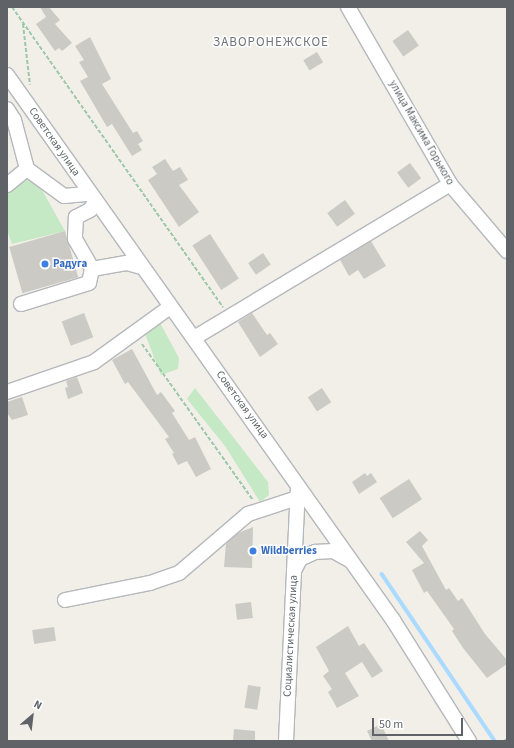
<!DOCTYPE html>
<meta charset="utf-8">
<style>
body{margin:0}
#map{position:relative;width:514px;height:748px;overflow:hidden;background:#f1efe8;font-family:"Source Sans 3",sans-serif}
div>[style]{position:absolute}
.green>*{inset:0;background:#c5e8c5}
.stream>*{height:3.5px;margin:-1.75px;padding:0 1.75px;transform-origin:1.75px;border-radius:1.75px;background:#aadaff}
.building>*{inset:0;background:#cccac5;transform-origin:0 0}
.path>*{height:2px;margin-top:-1px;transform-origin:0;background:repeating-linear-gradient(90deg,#9cc7a9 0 4px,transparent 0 6px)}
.roads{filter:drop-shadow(1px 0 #b5b8bc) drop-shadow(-1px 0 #b5b8bc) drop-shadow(0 1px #b5b8bc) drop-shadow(0 -1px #b5b8bc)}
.minor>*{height:14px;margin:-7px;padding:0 7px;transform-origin:7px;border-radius:7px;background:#fff}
.dots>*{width:11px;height:11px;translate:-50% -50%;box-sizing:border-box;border:2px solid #fff;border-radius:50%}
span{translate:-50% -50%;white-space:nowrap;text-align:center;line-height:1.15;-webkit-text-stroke:3px #fff;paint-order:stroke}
.street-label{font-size:11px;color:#5f6368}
.shop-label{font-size:11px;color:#366cbe;font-weight:700}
.left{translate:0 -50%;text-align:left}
.quarter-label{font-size:13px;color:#70757a;letter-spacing:1px}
.frame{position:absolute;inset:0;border:8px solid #5f6368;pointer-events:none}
.north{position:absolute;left:12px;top:696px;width:40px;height:40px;-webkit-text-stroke:3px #fff;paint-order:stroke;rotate:28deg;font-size:11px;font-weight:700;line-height:16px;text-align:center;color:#5f6368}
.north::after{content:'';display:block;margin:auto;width:14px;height:18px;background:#5f6368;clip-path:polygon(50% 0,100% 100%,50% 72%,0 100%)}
.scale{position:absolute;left:372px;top:718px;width:91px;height:18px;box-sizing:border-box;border:2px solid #5f6368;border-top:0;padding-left:5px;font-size:12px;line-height:14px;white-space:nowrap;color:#5f6368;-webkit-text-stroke:3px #fff;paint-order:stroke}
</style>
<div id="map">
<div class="green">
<div style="clip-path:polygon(20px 180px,37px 181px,65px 231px,12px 244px,7px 230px,7px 190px)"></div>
<div style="clip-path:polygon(159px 321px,179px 358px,178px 369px,161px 375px,145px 334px)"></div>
<div style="clip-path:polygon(195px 388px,268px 482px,269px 495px,260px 502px,225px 446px,187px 399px)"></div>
</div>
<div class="stream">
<div style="left:382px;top:574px;width:202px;rotate:55.9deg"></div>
</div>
<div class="building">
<div style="clip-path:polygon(40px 7px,49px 7px,60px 20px,55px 24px,72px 43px,62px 51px,59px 48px,55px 51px,36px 24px,46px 17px)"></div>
<div style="left:408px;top:30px;width:19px;height:19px;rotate:55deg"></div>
<div style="clip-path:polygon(90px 37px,111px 79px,102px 84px,133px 133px,137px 131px,143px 141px,138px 144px,142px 150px,132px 156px,112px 124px,107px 127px,80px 81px,88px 77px,79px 62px,84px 60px,75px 46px)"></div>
<div style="left:317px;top:52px;width:12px;height:16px;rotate:59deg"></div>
<div style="clip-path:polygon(165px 159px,173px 171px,180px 167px,188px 180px,179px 185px,199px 212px,179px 227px,148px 180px,157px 174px,152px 167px)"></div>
<div style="left:410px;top:163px;width:19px;height:16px;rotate:54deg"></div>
<div style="left:345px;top:200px;width:17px;height:22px;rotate:54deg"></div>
<div style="left:65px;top:231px;width:48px;height:58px;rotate:74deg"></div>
<div style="left:210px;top:234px;width:53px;height:21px;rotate:57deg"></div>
<div style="clip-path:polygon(371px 241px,386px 266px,364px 279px,358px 270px,349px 276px,340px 260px)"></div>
<div style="left:263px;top:253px;width:14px;height:18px;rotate:56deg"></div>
<div style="left:84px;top:313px;width:26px;height:24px;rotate:69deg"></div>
<div style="clip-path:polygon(252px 313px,267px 335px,270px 333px,278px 344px,260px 357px,238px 322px)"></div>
<div style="clip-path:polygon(132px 349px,157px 395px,161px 392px,175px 411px,172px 413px,189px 440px,195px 437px,211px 469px,196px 477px,187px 461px,178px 465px,172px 454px,174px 453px,165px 439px,169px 437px,128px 382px,125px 384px,112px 360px)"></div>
<div style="clip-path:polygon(77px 377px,83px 393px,68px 399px,65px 388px,68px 387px,66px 381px)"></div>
<div style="left:322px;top:388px;width:17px;height:17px;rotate:57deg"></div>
<div style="clip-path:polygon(22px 397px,28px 415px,12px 420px,7px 413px,7px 402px)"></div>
<div style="clip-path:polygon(365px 473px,367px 476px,371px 473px,377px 482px,359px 494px,352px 482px)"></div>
<div style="left:409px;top:479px;width:24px;height:35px;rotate:57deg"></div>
<div style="clip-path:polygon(253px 527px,252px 568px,224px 567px,226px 544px,238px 533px)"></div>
<div style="clip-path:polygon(420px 531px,428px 540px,422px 546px,446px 590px,449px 588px,458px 601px,462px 598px,485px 634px,507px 660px,507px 664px,487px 678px,463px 648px,452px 631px,454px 629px,427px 591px,424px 593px,412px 570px,424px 563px,406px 542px)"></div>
<div style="left:251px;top:602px;width:16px;height:16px;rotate:83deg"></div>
<div style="clip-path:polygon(348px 626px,359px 646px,364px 643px,383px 671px,372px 678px,362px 662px,345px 673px,359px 696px,337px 708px,328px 692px,332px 689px,323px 676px,329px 671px,316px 647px)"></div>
<div style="left:54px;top:627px;width:14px;height:22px;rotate:82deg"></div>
<div style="left:248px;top:685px;width:13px;height:23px;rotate:9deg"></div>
<div style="clip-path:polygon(381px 724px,389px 741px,372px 741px,367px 731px)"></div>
<div style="clip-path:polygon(234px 729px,255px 731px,255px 741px,233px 741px)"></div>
</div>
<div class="path">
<div style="left:12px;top:7px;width:367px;rotate:54.9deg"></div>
<div style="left:23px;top:24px;width:61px;rotate:83.5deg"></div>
<div style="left:142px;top:344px;width:191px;rotate:54.6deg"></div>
<div style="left:504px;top:741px;width:4px;rotate:-34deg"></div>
</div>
<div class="roads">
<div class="minor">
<div style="left:348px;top:7px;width:204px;rotate:60deg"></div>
<div style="left:450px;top:184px;width:88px;rotate:49.6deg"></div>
<div style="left:7px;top:75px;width:668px;rotate:54.69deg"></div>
<div style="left:393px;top:620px;width:143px;rotate:57.9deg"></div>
<div style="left:7px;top:109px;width:13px;rotate:58deg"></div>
<div style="left:14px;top:120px;width:51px;rotate:75.1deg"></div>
<div style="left:27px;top:169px;width:46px;rotate:36.1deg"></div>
<div style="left:64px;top:196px;width:25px;rotate:-5deg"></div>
<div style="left:7px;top:185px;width:26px;rotate:-39deg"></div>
<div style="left:95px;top:202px;width:9px;rotate:122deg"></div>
<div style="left:90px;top:210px;width:16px;rotate:153deg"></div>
<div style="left:76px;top:217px;width:22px;rotate:93deg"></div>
<div style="left:75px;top:239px;width:34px;rotate:60deg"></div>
<div style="left:92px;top:269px;width:36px;rotate:-10deg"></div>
<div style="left:127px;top:263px;width:15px;rotate:16deg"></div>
<div style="left:21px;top:304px;width:71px;rotate:-17.2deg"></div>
<div style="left:89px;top:283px;width:14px;rotate:-78deg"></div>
<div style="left:194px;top:338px;width:299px;rotate:-31deg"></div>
<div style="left:7px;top:392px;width:92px;rotate:-19deg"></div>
<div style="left:94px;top:362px;width:94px;rotate:-35.9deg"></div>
<div style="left:294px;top:571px;width:13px;rotate:-63deg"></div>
<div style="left:300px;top:559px;width:17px;rotate:-25deg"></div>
<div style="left:315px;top:552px;width:18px;rotate:-3deg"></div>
<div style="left:333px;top:551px;width:18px;rotate:29deg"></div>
<div style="left:65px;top:600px;width:87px;rotate:-11.3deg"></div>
<div style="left:150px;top:583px;width:31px;rotate:-19deg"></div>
<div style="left:179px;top:573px;width:91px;rotate:-40.5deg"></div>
<div style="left:248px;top:514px;width:52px;rotate:-18.1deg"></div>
<div style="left:286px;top:741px;width:251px;rotate:-87.3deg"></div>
</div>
</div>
<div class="dots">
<div style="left:45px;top:264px;background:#3f7fe0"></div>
<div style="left:253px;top:551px;background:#3f7fe0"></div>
</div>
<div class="street-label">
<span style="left:421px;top:133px;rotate:60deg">улица Максима Горького</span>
<span style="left:54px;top:142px;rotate:55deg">Советская улица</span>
<span style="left:242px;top:405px;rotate:54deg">Советская улица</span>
<span style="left:291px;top:636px;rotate:-87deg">Социалистическая улица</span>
</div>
<div class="shop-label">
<span class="left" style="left:53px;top:264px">Радуга</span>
<span class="left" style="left:261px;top:551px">Wildberries</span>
</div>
<div class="quarter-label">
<span style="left:271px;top:42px">ЗАВОРОНЕЖСКОЕ</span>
</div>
<div class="frame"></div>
<div class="north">N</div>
<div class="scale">50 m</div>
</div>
